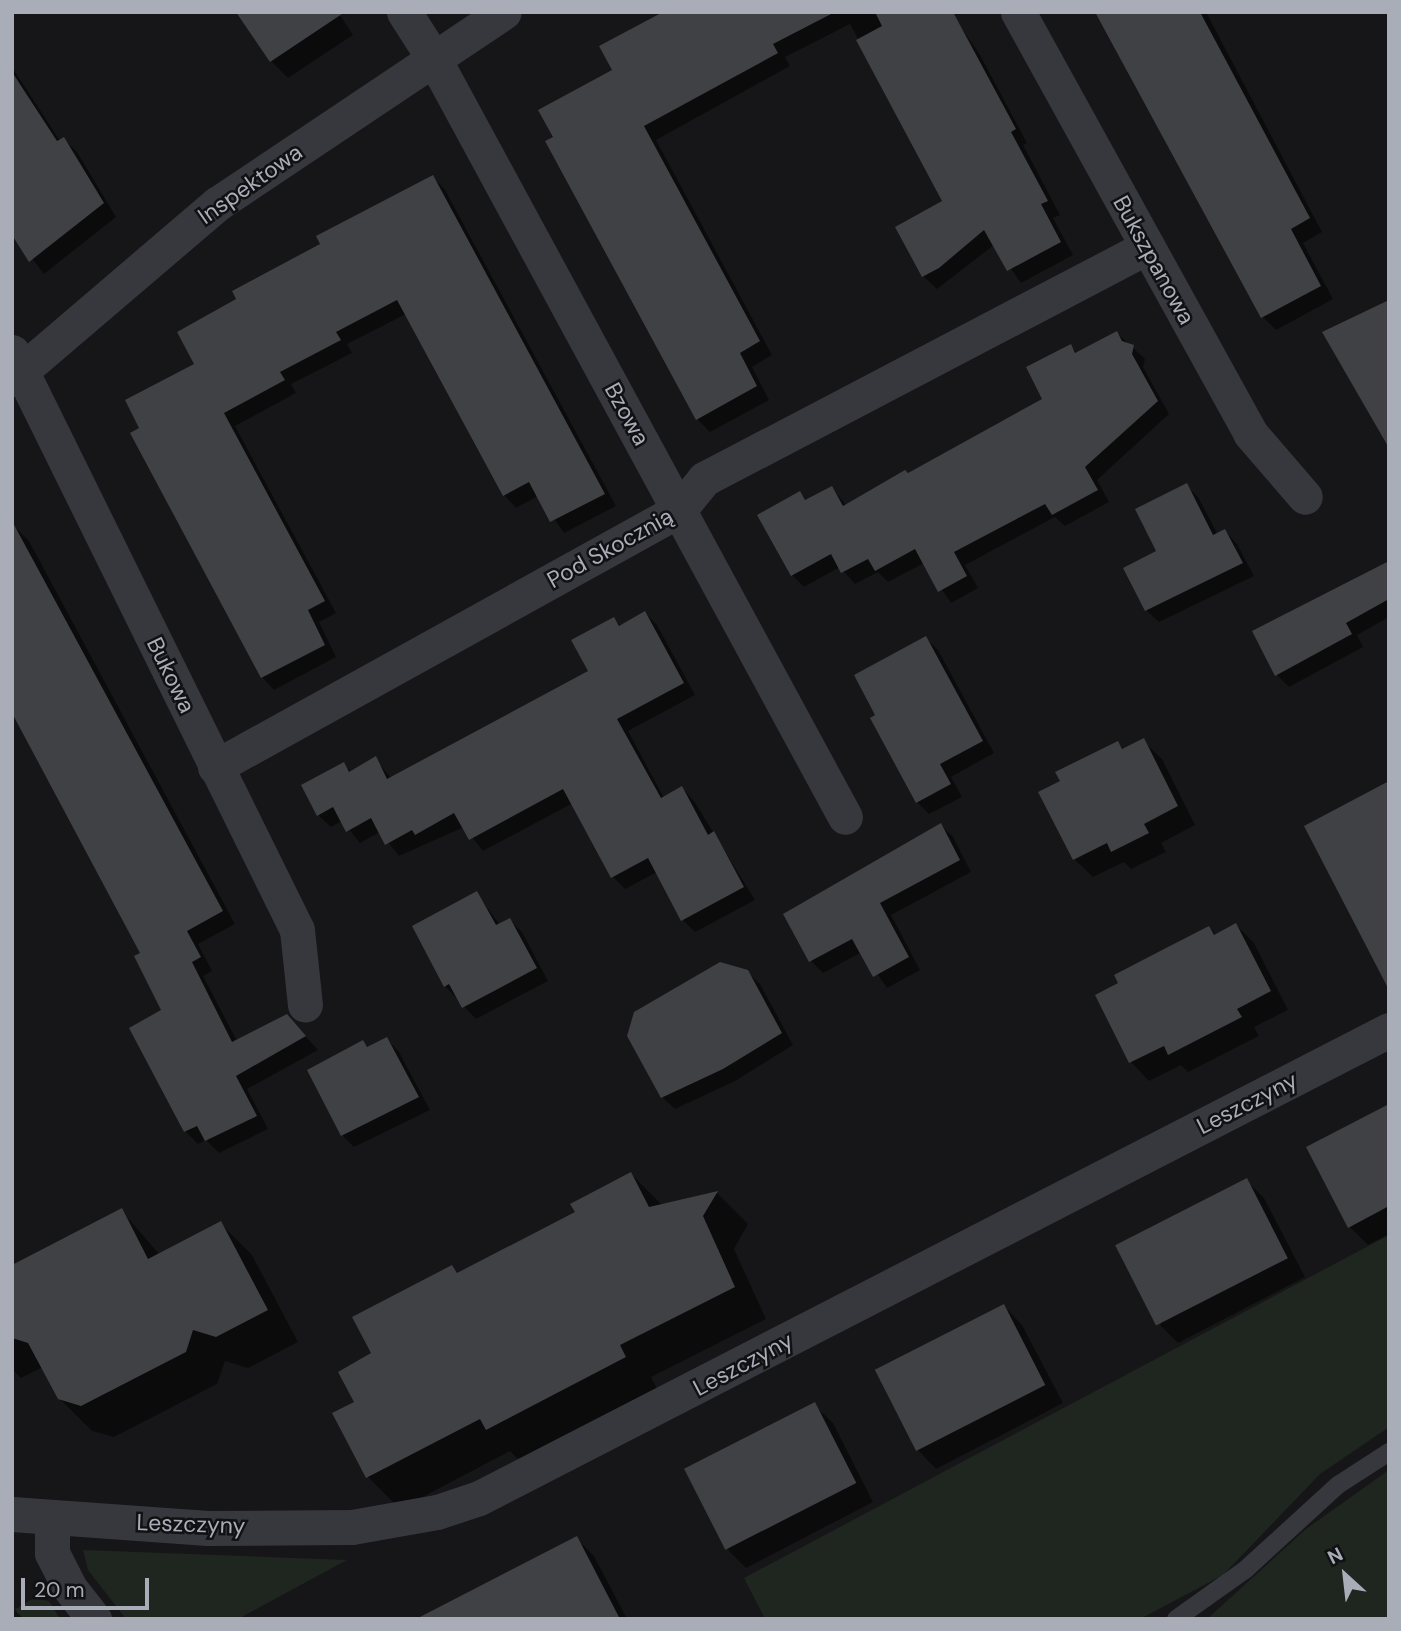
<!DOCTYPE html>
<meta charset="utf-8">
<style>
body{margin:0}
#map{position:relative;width:1401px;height:1631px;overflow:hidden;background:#161618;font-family:"DM Sans",sans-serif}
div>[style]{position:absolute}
.green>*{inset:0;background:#1e261f}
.shadow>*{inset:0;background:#0007}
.building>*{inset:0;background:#404145;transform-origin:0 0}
.service>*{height:18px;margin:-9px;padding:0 9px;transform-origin:9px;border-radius:9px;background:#37383d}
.minor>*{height:35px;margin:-17.5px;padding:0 17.5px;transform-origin:17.5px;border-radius:17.5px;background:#37383d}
span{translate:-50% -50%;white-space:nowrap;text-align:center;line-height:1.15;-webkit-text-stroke:5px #111113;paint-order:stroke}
.street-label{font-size:23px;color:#a8adb8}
.frame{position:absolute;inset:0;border:14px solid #a8adb8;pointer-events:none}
.north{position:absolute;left:1310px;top:1540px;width:70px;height:70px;-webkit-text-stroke:5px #111113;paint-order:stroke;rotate:333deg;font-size:19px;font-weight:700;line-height:28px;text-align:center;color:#a8adb8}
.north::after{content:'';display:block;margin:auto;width:24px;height:32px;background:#a8adb8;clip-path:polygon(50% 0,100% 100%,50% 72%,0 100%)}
.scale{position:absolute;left:21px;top:1578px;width:128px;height:32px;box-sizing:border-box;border:4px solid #a8adb8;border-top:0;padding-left:9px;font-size:21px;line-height:24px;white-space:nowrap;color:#a8adb8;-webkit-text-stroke:5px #111113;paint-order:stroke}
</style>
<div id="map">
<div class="green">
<div style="clip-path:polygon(1389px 1235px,1389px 1427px,1320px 1474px,1223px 1575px,1140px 1619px,765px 1619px,744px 1578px)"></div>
<div style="clip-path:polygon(1389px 1470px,1389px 1619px,1207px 1619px,1306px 1529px)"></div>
<div style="clip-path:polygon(83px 1550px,347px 1560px,238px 1619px,126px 1619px,88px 1570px)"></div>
<div style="clip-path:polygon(34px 1598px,49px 1601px,60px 1619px,12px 1619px,12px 1611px)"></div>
</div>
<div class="shadow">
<div style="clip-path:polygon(338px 12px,353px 35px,288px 78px,271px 61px)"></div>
<div style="clip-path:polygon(665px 12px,950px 12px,979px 53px,1027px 143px,1023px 145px,1060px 215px,1053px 218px,1073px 255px,1021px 283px,994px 245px,937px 289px,923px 276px,945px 201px,850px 24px,785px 57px,790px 66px,656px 140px,772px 355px,752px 367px,769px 400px,710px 432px,697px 419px,556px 138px)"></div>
<div style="clip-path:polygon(1098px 12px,1206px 12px,1322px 232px,1303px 243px,1333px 299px,1276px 330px,1263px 317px)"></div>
<div style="clip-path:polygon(12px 67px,60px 141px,64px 139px,77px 152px,116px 217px,44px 274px,12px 232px)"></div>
<div style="clip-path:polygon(433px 177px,445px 190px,616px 506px,564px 533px,538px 496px,516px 508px,504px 495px,406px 314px,347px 344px,352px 353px,291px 384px,296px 393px,235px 426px,336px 613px,319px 622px,336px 657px,274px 690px,262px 677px,141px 428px,197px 364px,239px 300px)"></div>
<div style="clip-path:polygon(1117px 333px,1145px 359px,1143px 367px,1169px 414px,1097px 480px,1109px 502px,1065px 526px,1055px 517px,965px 565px,978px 588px,951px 603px,924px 563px,888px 582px,878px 572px,855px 584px,840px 567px,804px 587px,792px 575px,799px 493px,807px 501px,832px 488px,847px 506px,1045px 399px,1070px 346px,1078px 354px)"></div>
<div style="clip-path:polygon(1186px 485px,1198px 497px,1218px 535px,1225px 531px,1237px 544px,1254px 576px,1159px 622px,1146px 610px,1159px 552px)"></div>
<div style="clip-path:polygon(16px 528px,29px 541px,235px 924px,198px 944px,212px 971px,203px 976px,237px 1041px,287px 1016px,318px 1050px,247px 1089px,268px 1129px,219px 1153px,206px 1140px,198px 1144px,185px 1131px,164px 1011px)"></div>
<div style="clip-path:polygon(1389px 563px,1389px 617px,1357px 635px,1363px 647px,1289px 687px,1277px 675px)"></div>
<div style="clip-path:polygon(645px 613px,657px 625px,695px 695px,628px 731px,664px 798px,682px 788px,694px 801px,755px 900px,695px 932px,683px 920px,657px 872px,625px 889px,613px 877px,573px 803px,483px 851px,464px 827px,399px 856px,380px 832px,360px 843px,342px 821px,331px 827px,318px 815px,343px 765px,351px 772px,375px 759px,392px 779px,590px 672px,614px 619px,622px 627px)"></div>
<div style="clip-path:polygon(925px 638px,938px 650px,994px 753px,951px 777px,962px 797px,929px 814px,917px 802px,877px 716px)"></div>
<div style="clip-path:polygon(1143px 741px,1162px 759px,1195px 825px,1161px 843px,1166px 852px,1131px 869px,1124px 862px,1093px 877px,1074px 859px,1062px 782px,1117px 743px,1125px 750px)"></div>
<div style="clip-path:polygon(941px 825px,953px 837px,971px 872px,891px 915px,920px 970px,887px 988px,862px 952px,823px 973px,811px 961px)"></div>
<div style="clip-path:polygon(477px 894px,500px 925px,509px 920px,522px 932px,548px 981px,476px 1019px,445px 986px)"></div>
<div style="clip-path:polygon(1236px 925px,1254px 943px,1288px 1010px,1254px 1027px,1259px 1036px,1188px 1072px,1181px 1065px,1149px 1081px,1131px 1062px,1098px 996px,1209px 928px,1216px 935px)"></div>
<div style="clip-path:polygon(747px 972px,760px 984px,793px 1045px,735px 1081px,675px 1109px,662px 1097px)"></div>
<div style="clip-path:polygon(387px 1039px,399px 1052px,430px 1110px,354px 1147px,342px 1135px,363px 1043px,368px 1048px)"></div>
<div style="clip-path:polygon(1389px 1106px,1389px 1234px,1368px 1245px,1350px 1227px)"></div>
<div style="clip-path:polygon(631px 1174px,663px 1206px,717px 1193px,748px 1224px,734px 1249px,766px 1319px,651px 1377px,657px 1389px,520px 1461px,510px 1451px,400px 1509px,368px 1477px,356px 1403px,373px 1354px,452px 1267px,459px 1274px,577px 1213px)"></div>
<div style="clip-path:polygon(1246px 1180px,1264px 1198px,1305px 1277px,1178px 1343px,1160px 1325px)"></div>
<div style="clip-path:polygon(121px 1210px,160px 1255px,220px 1223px,252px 1255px,298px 1342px,248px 1368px,225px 1361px,217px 1384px,114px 1437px,92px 1431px,59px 1398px,43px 1367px,21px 1378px,12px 1369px,12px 1267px)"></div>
<div style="clip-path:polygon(1004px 1306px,1022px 1325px,1063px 1403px,936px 1469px,918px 1450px)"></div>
<div style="clip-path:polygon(814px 1405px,833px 1423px,873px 1502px,746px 1568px,728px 1550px)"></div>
<div style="clip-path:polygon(576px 1538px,594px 1556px,627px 1619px,457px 1619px)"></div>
<div style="clip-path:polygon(12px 1607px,24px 1619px,12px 1619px)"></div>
</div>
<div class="building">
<div style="clip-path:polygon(236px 12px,345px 12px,270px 62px)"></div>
<div style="clip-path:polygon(663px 12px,835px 12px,773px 44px,778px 53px,644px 126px,760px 341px,740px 353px,757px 386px,696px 420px,545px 141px,553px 137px,538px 110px,612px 70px,599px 46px)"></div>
<div style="clip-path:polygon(875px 12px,953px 12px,1016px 129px,1011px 132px,1048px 201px,1041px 204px,1061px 242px,1007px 271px,984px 230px,939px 268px,922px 277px,895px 227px,942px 201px,856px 40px,882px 26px)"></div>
<div style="clip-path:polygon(1095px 12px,1200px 12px,1310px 218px,1291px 229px,1321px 286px,1261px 318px)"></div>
<div style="clip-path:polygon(12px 72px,57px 141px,64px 137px,104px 203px,29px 262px,12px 235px)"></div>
<div style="clip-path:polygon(433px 175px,605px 494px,550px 522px,529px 482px,503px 496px,397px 300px,336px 332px,341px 340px,280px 372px,285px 380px,224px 413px,325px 601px,308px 610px,325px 645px,261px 678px,130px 433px,139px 428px,125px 400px,194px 364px,177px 332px,236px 299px,232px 291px,320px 244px,316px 236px)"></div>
<div style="clip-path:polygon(1389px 300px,1389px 448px,1322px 332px)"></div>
<div style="clip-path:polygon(1117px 331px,1122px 341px,1134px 345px,1132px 354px,1158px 401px,1085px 467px,1098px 490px,1052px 515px,1045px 504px,954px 552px,967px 576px,938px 592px,915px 549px,875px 571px,868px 559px,841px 573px,831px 554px,791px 576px,757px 515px,800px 491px,805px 500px,832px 486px,843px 506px,905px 470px,908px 473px,1042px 399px,1026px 367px,1071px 344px,1075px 353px)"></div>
<div style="clip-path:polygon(1187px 483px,1213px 535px,1225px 529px,1243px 563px,1145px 611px,1123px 568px,1156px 551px,1135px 509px)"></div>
<div style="clip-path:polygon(12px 521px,223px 911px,187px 931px,201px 957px,192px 962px,232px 1042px,287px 1014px,306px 1036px,236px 1076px,257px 1116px,205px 1141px,197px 1126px,184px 1132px,129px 1028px,161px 1010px,134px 956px,140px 953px,12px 713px)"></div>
<div style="clip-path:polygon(1389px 561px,1389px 599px,1346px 623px,1352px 634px,1275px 676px,1252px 631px)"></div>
<div style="clip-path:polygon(645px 611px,684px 683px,617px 719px,661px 798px,682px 786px,708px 835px,714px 831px,744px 887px,681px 921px,648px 858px,611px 878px,563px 789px,469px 840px,454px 813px,415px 835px,412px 830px,385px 845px,371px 818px,346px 832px,333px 807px,317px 816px,301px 785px,344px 762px,349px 772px,376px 756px,387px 779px,588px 671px,571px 640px,614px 617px,619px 626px)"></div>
<div style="clip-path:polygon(926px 636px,983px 741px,940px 764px,951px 784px,916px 803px,870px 718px,875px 715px,854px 675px)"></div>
<div style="clip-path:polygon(1144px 738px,1178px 806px,1144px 824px,1149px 833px,1111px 852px,1107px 843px,1073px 860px,1038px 792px,1060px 781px,1055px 772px,1118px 741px,1122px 749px)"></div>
<div style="clip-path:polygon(1389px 781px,1389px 990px,1304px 826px)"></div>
<div style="clip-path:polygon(941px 823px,960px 860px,880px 903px,909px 957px,873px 977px,852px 939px,809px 962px,783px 914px)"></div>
<div style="clip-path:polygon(477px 891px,496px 925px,510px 918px,537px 968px,462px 1008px,449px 984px,444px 987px,412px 926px)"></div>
<div style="clip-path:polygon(1236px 923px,1271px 991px,1237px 1009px,1242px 1017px,1168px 1055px,1164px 1046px,1129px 1063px,1095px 995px,1118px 983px,1114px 975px,1166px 948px,1209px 926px,1214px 935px)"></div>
<div style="clip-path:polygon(720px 962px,748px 970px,782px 1033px,723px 1069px,661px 1098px,627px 1036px,634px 1012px)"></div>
<div style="clip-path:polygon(387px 1037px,419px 1097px,341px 1136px,307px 1070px,363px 1040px,367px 1047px)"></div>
<div style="clip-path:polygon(1389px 1104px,1389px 1206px,1348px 1228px,1306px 1147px)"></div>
<div style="clip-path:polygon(631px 1172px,649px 1207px,718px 1191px,703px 1216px,735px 1287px,620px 1345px,626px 1357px,486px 1430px,480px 1419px,366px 1478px,332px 1413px,354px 1402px,338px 1372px,371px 1353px,352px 1317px,452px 1265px,457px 1273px,575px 1212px,570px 1204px)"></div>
<div style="left:1247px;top:1178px;width:90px;height:148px;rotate:63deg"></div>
<div style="clip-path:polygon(122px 1208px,148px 1259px,221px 1221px,268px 1310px,216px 1337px,193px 1330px,186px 1352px,81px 1406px,58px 1399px,28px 1343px,12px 1338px,12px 1265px)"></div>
<div style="left:1004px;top:1304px;width:91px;height:145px;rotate:63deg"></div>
<div style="left:815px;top:1402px;width:91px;height:147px;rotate:63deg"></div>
<div style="clip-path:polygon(577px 1536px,620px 1619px,416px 1619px)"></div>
</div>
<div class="service">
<div style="left:1176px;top:1619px;width:86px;rotate:-35.5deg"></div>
<div style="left:1246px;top:1569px;width:125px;rotate:-42.4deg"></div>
<div style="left:1338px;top:1485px;width:61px;rotate:-32.9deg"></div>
</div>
<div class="minor">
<div style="left:404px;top:12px;width:56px;rotate:57.4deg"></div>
<div style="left:434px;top:59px;width:862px;rotate:61.53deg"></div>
<div style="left:1018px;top:12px;width:481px;rotate:61.1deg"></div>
<div style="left:1250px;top:433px;width:84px;rotate:49.3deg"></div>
<div style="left:12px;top:352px;width:644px;rotate:63.75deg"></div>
<div style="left:297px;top:930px;width:75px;rotate:83.9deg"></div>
<div style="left:12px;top:379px;width:270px;rotate:-40.5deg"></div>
<div style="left:217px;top:204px;width:345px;rotate:-33.8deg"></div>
<div style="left:215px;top:767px;width:530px;rotate:-28.98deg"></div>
<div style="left:679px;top:510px;width:40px;rotate:-51deg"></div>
<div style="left:704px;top:479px;width:500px;rotate:-27.64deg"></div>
<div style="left:12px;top:1514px;width:196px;rotate:4.1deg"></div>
<div style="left:208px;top:1528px;width:144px;rotate:-0.4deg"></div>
<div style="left:352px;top:1527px;width:86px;rotate:-10deg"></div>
<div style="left:437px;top:1512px;width:44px;rotate:-18.4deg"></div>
<div style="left:479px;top:1498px;width:1023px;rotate:-27.22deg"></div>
<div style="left:52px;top:1517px;width:36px;rotate:90deg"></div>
<div style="left:52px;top:1553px;width:38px;rotate:63deg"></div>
<div style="left:69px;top:1587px;width:41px;rotate:52deg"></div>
</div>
<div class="street-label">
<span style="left:250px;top:184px;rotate:-35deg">Inspektowa</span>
<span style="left:1154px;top:260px;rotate:61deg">Bukszpanowa</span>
<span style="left:627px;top:414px;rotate:61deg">Bzowa</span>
<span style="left:610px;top:548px;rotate:-29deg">Pod Skocznią</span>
<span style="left:171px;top:675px;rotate:64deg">Bukowa</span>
<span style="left:1247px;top:1103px;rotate:-27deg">Leszczyny</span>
<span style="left:743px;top:1364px;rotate:-28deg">Leszczyny</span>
<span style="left:191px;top:1524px;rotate:2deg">Leszczyny</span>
</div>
<div class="frame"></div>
<div class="north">N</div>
<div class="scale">20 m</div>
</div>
